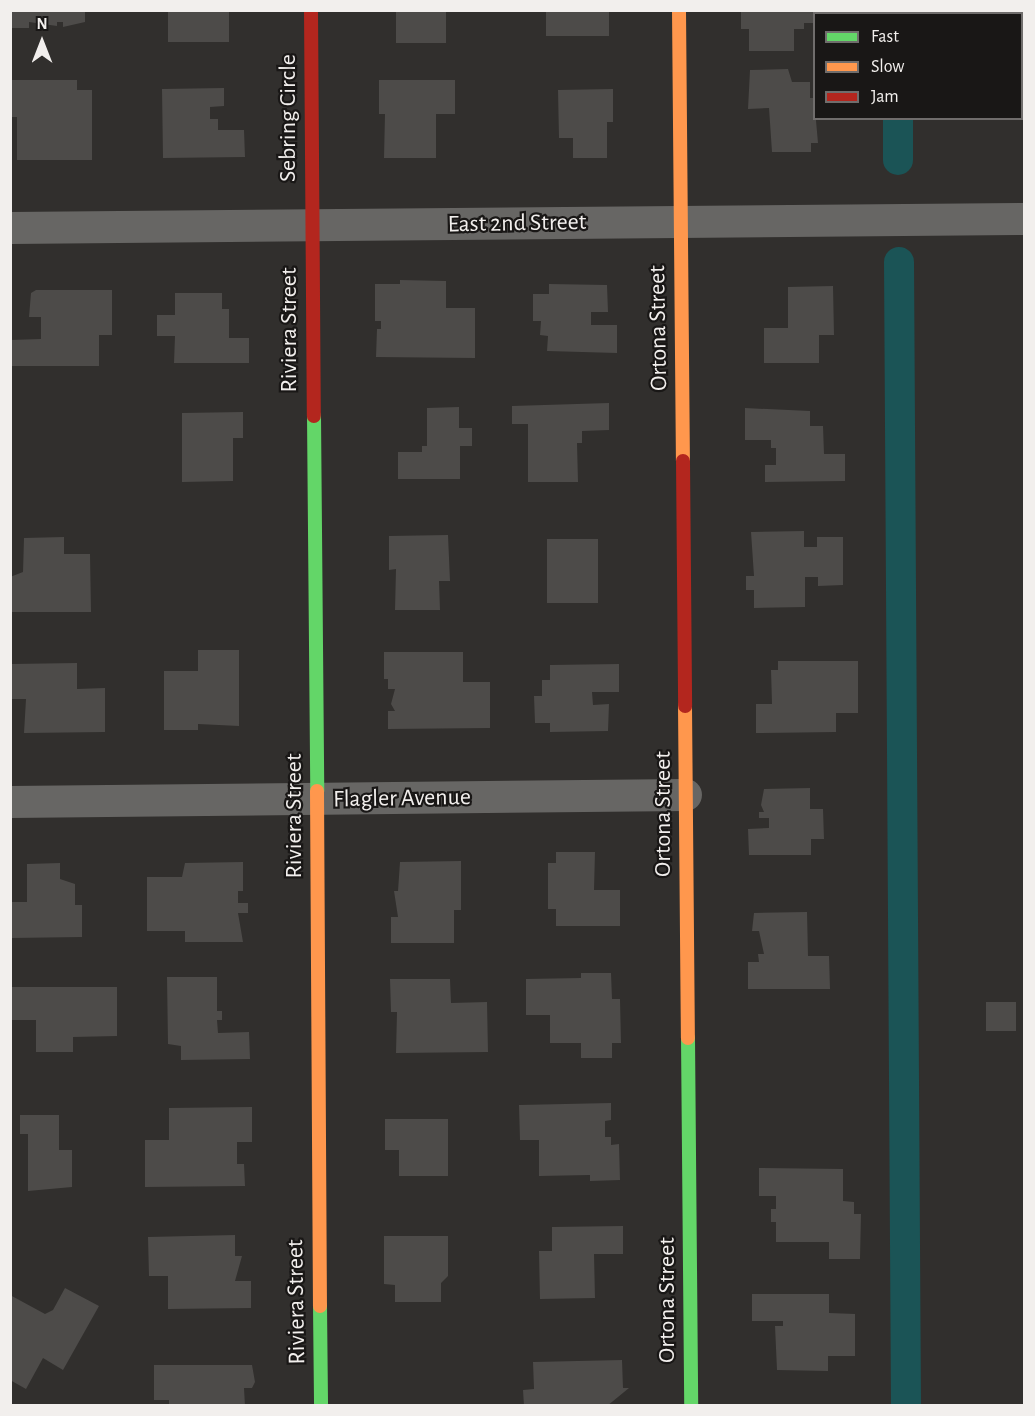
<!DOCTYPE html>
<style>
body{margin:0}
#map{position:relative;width:1035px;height:1416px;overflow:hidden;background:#312f2d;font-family:"Alegreya Sans",sans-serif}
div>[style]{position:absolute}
.canal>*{height:30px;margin:-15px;padding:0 15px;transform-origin:15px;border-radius:15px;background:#1b5456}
.building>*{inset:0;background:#4d4b49;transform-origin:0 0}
.street>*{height:32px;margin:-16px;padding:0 16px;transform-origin:16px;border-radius:16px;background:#676664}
.fast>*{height:14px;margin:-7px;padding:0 7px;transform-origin:7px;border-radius:7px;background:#63d668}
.slow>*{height:14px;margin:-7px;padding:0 7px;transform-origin:7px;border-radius:7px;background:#ff974d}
.jam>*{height:14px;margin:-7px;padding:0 7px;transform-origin:7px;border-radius:7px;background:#b3261e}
span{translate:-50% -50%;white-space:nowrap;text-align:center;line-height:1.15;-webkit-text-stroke:4.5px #191716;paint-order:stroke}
.street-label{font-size:24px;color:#f2efed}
.frame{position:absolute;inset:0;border:12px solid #f2efed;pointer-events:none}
.legend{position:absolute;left:813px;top:12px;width:210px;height:108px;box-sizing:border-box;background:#191716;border:2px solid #706d6c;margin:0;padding:8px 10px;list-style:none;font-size:18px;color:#f2efed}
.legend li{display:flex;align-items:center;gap:12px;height:30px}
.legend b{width:30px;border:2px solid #706d6c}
.north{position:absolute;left:12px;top:12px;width:60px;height:60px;-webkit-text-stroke:4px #191716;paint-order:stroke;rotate:0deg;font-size:16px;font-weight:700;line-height:24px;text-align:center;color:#f2efed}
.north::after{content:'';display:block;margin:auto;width:21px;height:27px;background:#f2efed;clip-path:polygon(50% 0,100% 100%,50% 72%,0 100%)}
</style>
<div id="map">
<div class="canal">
<div style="left:897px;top:10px;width:4px;rotate:90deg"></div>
<div style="left:898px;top:118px;width:42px;rotate:90deg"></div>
<div style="left:899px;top:262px;width:1144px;rotate:89.65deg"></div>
</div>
<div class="building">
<div style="clip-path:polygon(10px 10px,85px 10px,85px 22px,63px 27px,63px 22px,57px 22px,57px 26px,29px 22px,29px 28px,10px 28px)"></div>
<div style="left:168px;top:10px;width:61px;height:32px"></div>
<div style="left:396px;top:10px;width:50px;height:33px"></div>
<div style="left:546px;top:10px;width:63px;height:26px"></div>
<div style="clip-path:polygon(741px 10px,834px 10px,834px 14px,814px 14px,814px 23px,804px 23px,804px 29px,794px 29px,794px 51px,749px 51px,749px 29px,741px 29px)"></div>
<div style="clip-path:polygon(788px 69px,792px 82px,810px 82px,810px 98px,814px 98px,818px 143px,811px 143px,811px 152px,772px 152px,769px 108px,748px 109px,750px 70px)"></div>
<div style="left:1022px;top:75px;width:2px;height:25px"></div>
<div style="clip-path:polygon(10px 80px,77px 80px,77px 90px,92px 90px,92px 160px,17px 160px,17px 117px,10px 117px)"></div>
<div style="clip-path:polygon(379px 80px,455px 80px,455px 114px,436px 114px,436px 158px,384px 158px,385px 114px,379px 114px)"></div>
<div style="clip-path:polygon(224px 88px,224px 106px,210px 107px,210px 119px,218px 119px,218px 130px,244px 130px,245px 157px,163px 158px,162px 89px)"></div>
<div style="clip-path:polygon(613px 89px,613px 122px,607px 122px,607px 158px,573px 158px,573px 138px,559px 138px,558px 90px)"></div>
<div style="clip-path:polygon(400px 280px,446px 281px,446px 308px,475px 308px,475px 358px,376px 357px,377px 329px,381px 329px,381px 321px,375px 321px,375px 284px,400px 284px)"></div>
<div style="clip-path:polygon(549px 284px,607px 285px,608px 312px,591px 312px,591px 325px,617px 325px,617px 353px,547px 351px,548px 336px,540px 335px,541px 321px,533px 321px,533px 294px,549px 294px)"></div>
<div style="clip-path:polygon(833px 286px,834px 335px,819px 335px,819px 363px,764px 363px,764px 328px,788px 328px,788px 287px)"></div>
<div style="clip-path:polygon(36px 290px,112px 290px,112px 335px,99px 335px,99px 366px,10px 366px,10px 340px,41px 339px,41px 317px,29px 317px,31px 293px)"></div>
<div style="clip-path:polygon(175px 293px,222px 293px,222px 309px,229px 309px,229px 338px,249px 338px,249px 363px,174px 363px,175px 336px,157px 336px,157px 315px,175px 315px)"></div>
<div style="clip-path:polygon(609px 403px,609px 430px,582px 431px,582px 443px,577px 443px,578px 482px,528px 482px,528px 424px,512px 424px,512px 406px)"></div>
<div style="clip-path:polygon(459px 407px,459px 428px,472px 428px,472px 446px,460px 446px,460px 479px,398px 479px,398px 452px,422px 452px,422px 446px,427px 446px,427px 408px)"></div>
<div style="clip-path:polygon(745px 408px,810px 411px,810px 426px,823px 426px,824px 454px,845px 454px,845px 481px,765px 482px,765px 465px,776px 465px,776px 448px,771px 448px,771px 440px,745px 440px)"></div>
<div style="clip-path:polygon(243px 412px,243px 438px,233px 438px,233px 481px,182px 482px,182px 413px)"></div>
<div style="clip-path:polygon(804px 531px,804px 547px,817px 547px,817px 537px,843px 537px,843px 585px,818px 586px,818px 577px,805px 577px,805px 607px,754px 608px,754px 590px,746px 590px,746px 576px,754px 576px,751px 532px)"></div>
<div style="clip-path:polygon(448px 535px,450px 581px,439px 581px,440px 610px,395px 610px,396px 569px,389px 570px,389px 536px)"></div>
<div style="clip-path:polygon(64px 537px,64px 554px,90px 554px,91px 612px,10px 612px,10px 577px,23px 572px,24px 538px)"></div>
<div style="left:547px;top:539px;width:51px;height:64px"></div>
<div style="clip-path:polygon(198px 650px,239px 650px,239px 726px,198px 724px,198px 730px,164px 730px,164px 671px,198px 671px)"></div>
<div style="clip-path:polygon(384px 652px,463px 652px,463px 682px,490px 682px,490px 728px,388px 729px,388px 711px,395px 711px,391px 704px,395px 689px,388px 689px,388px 679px,384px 679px)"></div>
<div style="clip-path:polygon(778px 661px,858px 661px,858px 713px,836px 713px,836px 732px,756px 733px,756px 704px,772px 704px,771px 670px,778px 670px)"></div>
<div style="clip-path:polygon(77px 663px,77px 689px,105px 688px,105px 732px,24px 733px,26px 699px,12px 699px,12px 664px)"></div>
<div style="clip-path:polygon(619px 664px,619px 692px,592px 692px,593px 705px,609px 704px,608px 731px,550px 732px,550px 723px,535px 723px,534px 696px,542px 696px,542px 680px,550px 680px,550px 665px)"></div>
<div style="clip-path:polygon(810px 788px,810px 809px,823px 809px,824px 839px,811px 839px,811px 855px,749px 855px,748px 829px,769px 828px,769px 818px,759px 818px,759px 812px,764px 812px,761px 805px,764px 789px)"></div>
<div style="clip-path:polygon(556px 852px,595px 852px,594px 890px,620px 890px,620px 926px,556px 926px,556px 909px,548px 909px,548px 863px,556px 863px)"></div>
<div style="clip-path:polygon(461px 861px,461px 910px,454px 910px,454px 943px,391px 943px,391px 917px,398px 917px,394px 891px,398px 891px,400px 862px)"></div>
<div style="clip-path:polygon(243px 862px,243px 891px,238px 891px,238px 903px,248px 903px,248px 913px,238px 913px,243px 942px,185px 942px,185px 931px,147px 931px,147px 877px,182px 877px,185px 863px)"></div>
<div style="clip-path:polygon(60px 863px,60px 879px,75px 884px,75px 905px,82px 905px,82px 937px,12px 938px,12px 902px,27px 902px,27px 864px)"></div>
<div style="clip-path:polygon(807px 912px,808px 956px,829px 956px,830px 989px,748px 989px,748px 962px,759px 962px,758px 954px,764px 954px,759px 931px,752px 931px,754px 913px)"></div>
<div style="clip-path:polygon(581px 973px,611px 973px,612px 999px,620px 999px,621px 1043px,612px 1043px,612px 1058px,581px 1058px,581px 1043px,550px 1043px,550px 1015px,526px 1015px,526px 979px,581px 978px)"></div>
<div style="clip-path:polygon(167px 977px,217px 977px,217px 1011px,222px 1011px,222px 1020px,217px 1020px,218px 1033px,249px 1032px,250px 1059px,181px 1060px,181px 1046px,168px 1044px)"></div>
<div style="clip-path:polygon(390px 979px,450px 979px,451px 1003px,487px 1002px,488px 1052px,396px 1053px,397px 1012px,391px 1012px)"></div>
<div style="clip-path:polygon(11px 987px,117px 987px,117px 1036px,73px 1037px,73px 1052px,36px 1052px,36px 1020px,11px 1020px)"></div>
<div style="left:1016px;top:1002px;width:29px;height:30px;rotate:90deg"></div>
<div style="clip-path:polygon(611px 1103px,611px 1120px,605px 1121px,605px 1137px,611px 1137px,611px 1145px,619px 1144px,620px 1180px,590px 1181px,590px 1175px,539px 1176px,539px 1140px,520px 1140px,519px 1105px)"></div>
<div style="clip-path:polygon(252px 1107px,252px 1142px,237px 1142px,237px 1164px,244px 1164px,245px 1186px,145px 1187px,145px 1140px,169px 1140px,169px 1108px)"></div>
<div style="clip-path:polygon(20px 1115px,59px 1115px,59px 1150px,72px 1150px,72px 1187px,28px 1191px,28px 1134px,20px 1134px)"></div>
<div style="clip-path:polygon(385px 1119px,448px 1119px,448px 1176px,399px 1176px,399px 1150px,385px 1150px)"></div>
<div style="clip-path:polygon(759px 1168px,843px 1169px,843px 1201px,854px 1202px,854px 1214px,861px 1214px,860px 1259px,829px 1259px,829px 1242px,776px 1242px,776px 1222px,771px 1222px,771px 1209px,776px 1209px,776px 1196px,759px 1196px)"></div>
<div style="clip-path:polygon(623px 1226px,623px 1254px,594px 1254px,595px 1298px,540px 1299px,539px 1251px,552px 1251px,552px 1227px)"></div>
<div style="clip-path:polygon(235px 1235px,235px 1256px,242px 1256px,235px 1281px,251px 1281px,251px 1308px,168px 1309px,168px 1276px,149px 1276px,148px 1237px)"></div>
<div style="clip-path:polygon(384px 1236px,448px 1236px,448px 1276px,441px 1283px,441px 1302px,395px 1302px,395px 1285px,384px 1284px)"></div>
<div style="clip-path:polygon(65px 1288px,99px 1306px,63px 1370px,43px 1358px,26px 1389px,10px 1380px,10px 1295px,45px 1314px,53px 1310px)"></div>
<div style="clip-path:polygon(752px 1294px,829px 1294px,829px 1313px,855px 1314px,855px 1356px,828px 1356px,828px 1371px,777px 1370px,775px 1326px,783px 1326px,783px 1321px,752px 1321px)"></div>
<div style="clip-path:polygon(622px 1360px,623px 1388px,629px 1388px,607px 1406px,524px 1406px,523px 1390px,534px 1389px,533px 1362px)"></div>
<div style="clip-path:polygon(154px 1365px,252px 1365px,255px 1382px,252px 1388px,244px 1388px,245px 1406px,169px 1406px,169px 1400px,154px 1400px)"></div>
</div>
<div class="street">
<div style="left:10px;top:228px;width:1014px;rotate:-0.51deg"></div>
<div style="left:10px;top:802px;width:676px;rotate:-0.59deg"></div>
</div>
<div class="fast">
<div style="left:314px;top:416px;width:375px;rotate:89.5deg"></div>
<div style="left:688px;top:1038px;width:368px;rotate:89.5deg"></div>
<div style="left:320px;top:1306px;width:100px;rotate:89.4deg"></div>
</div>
<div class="slow">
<div style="left:679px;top:10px;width:451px;rotate:89.5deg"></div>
<div style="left:685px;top:706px;width:332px;rotate:89.5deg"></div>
<div style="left:317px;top:791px;width:515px;rotate:89.67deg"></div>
</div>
<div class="jam">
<div style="left:311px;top:10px;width:406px;rotate:89.6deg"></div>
<div style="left:683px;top:461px;width:245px;rotate:89.5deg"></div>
</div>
<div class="street-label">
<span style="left:289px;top:118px;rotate:-90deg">Sebring Circle</span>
<span style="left:517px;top:224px;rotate:-1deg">East 2nd Street</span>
<span style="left:659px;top:328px;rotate:-91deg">Ortona Street</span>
<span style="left:290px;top:330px;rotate:-90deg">Riviera Street</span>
<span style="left:402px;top:799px;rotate:-1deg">Flagler Avenue</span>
<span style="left:664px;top:814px;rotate:-90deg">Ortona Street</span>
<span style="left:295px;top:816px;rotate:-90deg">Riviera Street</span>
<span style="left:668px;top:1300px;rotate:-90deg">Ortona Street</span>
<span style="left:297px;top:1302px;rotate:-91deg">Riviera Street</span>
</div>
<div class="frame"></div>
<ul class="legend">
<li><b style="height:8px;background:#63d668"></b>Fast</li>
<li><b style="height:8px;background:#ff974d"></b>Slow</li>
<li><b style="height:8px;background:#b3261e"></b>Jam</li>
</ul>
<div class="north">N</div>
</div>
